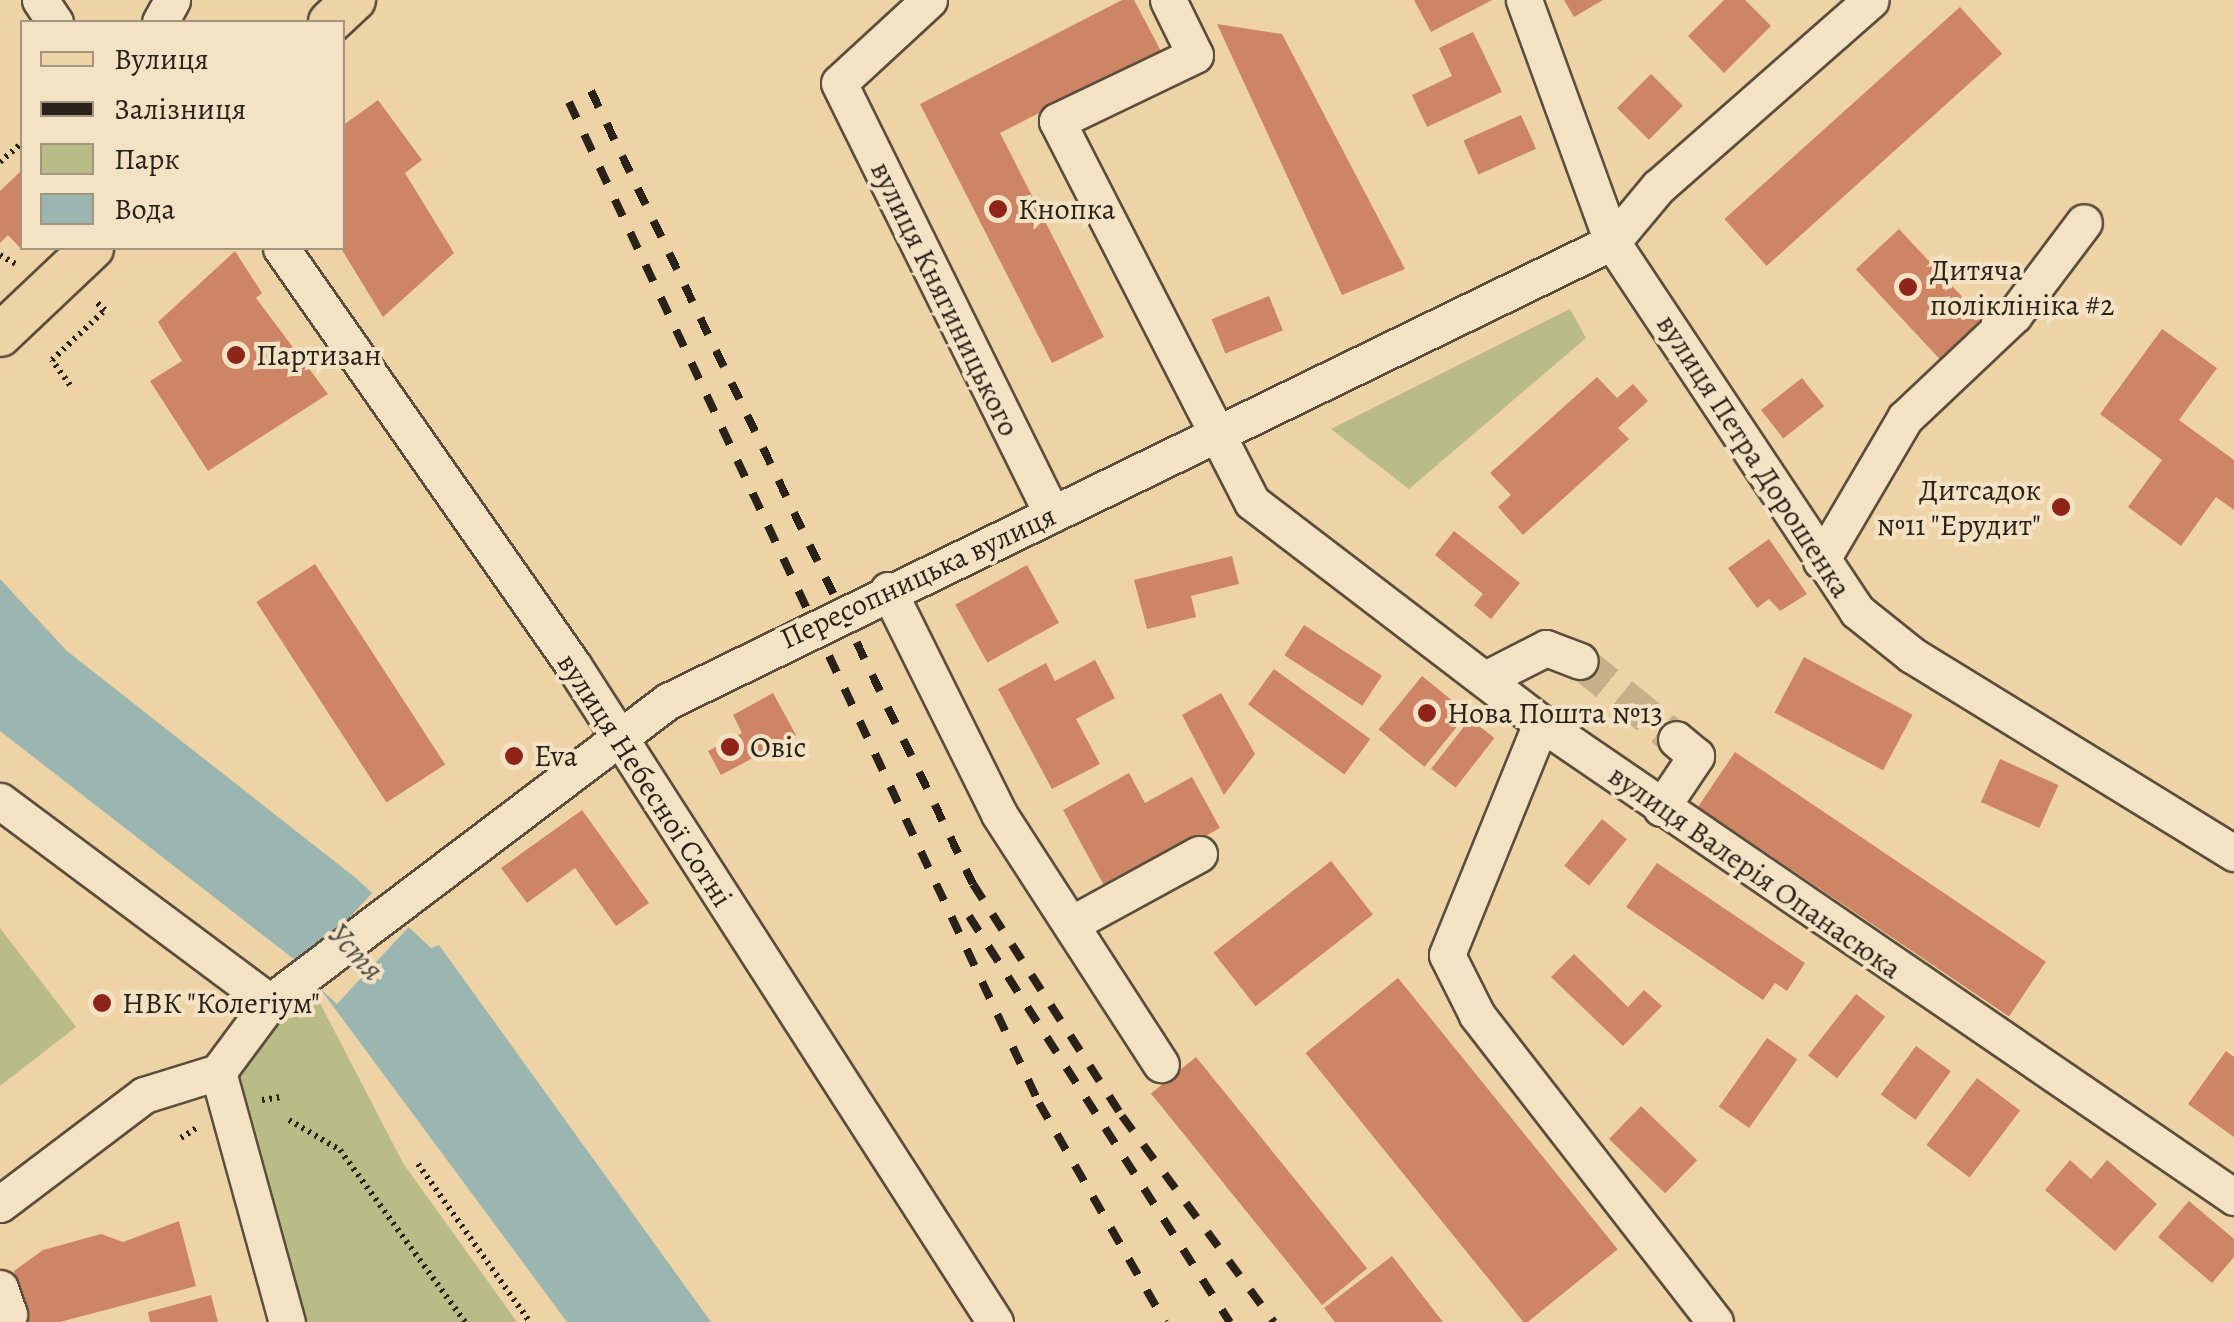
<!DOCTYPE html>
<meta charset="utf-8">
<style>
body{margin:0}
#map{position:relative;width:2234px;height:1322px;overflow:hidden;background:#eed3a6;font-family:Alegreya,serif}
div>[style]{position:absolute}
.green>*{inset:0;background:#b9bc86}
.water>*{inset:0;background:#9bb6b0}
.pier>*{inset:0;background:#eed3a6;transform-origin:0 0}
.building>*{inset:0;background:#ce8565;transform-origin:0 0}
.minor-tunnel>*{height:35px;margin-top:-17.5px;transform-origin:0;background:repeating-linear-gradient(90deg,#c7af8a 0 35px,transparent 0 53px)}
.path>*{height:6px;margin-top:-3px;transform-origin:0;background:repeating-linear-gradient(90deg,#2a2118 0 2.5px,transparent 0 7.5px)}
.roads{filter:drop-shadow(2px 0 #5b4e3c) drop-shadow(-2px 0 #5b4e3c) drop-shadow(0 2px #5b4e3c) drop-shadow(0 -2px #5b4e3c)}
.minor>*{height:35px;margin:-17.5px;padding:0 17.5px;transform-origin:17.5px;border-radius:17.5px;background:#f4e2c5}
.major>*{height:42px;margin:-21px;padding:0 21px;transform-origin:21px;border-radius:21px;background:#eed3a6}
.rail>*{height:8px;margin-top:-4px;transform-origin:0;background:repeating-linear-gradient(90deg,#2a2118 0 18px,transparent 0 36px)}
.dots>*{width:28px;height:28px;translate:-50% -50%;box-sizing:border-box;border:5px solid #f4e2c5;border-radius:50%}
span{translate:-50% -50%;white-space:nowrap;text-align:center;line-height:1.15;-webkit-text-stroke:8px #f4e2c5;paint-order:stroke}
.poi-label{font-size:30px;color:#2a2118}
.left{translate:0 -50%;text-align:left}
.right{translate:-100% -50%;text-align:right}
.street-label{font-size:30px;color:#2a2118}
.water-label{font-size:32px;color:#4c4e46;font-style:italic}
.legend{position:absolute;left:20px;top:20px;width:325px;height:230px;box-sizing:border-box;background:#f4e2c5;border:2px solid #a39580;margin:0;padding:12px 18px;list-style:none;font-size:30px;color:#2a2118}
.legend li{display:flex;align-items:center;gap:20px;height:50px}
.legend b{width:50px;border:2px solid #a39580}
</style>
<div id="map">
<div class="green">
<div style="clip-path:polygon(1570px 309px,1586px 338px,1409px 489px,1331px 429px)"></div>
<div style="clip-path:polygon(0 928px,76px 1027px,0 1086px)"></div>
<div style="clip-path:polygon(308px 980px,403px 1163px,517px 1322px,287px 1322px,241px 1153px,234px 1040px)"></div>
</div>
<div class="water">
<div style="clip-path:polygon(0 579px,67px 651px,357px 879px,431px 948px,439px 945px,711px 1322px,567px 1322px,304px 967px,0 731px)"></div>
</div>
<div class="pier">
<div style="left:374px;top:891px;width:50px;height:108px;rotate:43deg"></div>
</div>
<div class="building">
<div style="clip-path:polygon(1122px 0,1134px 0,1161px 51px,1000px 133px,1104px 337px,1052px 363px,920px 104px)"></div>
<div style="clip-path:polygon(1414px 0,1492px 0,1431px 32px)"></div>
<div style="clip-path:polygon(1564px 0,1603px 0,1574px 17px)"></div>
<div style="clip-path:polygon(1724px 0,1745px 0,1771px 26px,1724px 73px,1688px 36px)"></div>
<div style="left:1960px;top:7px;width:63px;height:317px;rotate:48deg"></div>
<div style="clip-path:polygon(1217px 24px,1282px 34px,1405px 269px,1342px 295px)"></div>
<div style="clip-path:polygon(1473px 32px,1502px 92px,1427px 127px,1412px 95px,1452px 76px,1439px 48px)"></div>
<div style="left:1651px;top:74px;width:45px;height:48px;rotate:45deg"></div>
<div style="clip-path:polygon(378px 100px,422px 160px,405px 173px,454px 253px,383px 317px,342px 250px,342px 126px)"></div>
<div style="left:1521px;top:115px;width:37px;height:63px;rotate:66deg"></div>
<div style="clip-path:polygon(22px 170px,22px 250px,8px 235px,0 243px,0 191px)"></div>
<div style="left:1899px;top:229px;width:127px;height:59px;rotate:47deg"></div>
<div style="clip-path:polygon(235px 251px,262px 293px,256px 298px,328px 394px,208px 471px,150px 381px,182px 361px,158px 322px)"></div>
<div style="left:1269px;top:296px;width:37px;height:62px;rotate:68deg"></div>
<div style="clip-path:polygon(2162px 329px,2217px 368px,2179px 420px,2234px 460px,2234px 510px,2216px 497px,2181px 546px,2128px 507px,2162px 460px,2100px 414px)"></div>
<div style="clip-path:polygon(1597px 377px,1617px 398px,1633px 384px,1648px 401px,1618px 428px,1629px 439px,1523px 535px,1498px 507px,1511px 495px,1490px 473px)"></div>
<div style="left:1802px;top:378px;width:36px;height:52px;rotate:52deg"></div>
<div style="clip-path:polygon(1454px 531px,1520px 583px,1491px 619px,1474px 605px,1483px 594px,1435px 555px)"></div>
<div style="clip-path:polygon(1769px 539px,1807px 594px,1780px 611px,1769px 599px,1757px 608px,1728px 568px)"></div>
<div style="clip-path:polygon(1232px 556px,1239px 584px,1191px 596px,1196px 617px,1147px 629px,1134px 580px)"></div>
<div style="left:315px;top:564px;width:239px;height:70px;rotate:57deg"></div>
<div style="left:1027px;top:565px;width:66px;height:82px;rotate:61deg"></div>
<div style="left:1304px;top:625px;width:93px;height:36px;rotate:33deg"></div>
<div style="left:1804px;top:657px;width:123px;height:63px;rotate:28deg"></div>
<div style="clip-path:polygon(1095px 660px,1115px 698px,1076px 719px,1100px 764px,1052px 789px,998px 689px,1046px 663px,1055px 681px)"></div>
<div style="left:1274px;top:669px;width:119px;height:44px;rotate:36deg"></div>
<div style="left:1422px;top:676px;width:59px;height:69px;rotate:39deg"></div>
<div style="clip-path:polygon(773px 693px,796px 735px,721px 775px,708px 751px,742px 733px,733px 715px)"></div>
<div style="clip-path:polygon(1221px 693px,1255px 754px,1224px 795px,1182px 715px)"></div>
<div style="left:1470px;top:719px;width:31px;height:63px;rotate:38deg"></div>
<div style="left:1735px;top:752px;width:375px;height:66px;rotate:34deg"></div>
<div style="left:2000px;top:759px;width:64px;height:47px;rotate:24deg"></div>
<div style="clip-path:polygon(1129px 773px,1145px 803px,1192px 777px,1220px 828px,1107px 891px,1063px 810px)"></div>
<div style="clip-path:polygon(582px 810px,649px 903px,616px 926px,575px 868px,527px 903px,501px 868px)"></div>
<div style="left:1602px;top:819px;width:32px;height:60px;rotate:39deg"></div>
<div style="left:1331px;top:861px;width:68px;height:149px;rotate:52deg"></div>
<div style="clip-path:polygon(1657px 863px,1805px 963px,1787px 991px,1775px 983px,1763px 1000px,1626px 907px)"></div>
<div style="clip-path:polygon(1574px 954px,1628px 1007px,1644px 990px,1662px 1006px,1623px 1046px,1551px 977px)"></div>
<div style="left:1398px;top:978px;width:349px;height:119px;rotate:51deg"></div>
<div style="left:1856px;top:994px;width:37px;height:78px;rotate:38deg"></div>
<div style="left:1767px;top:1038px;width:37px;height:84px;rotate:35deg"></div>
<div style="left:1916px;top:1046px;width:43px;height:60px;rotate:36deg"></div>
<div style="clip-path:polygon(2226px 1051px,2234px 1057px,2234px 1137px,2188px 1104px)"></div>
<div style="left:1196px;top:1057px;width:272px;height:58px;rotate:51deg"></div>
<div style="left:1977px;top:1078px;width:54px;height:84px;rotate:37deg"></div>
<div style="left:1641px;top:1106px;width:78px;height:46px;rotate:44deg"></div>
<div style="clip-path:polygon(2070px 1160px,2091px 1179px,2107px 1160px,2157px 1204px,2115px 1251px,2045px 1190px)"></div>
<div style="clip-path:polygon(2189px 1201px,2234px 1239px,2234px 1257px,2212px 1283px,2158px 1237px)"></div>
<div style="clip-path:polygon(179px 1221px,196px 1286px,60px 1322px,0 1322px,24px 1310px,14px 1271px,43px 1250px,101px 1234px,123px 1242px)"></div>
<div style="clip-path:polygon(1392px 1256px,1443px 1322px,1335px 1322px,1324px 1308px)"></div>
<div style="clip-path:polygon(211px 1295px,218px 1322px,150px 1322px,148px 1312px)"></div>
</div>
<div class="minor-tunnel">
<div style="left:1580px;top:661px;width:124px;rotate:39.1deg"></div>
</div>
<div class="path">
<div style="left:0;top:162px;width:29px;rotate:-41deg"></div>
<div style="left:0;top:255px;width:20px;rotate:30deg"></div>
<div style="left:70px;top:385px;width:31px;rotate:-126deg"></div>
<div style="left:52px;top:360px;width:73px;rotate:-43.3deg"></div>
<div style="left:105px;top:310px;width:15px;rotate:-138deg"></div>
<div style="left:262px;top:1100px;width:18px;rotate:-9deg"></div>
<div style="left:289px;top:1120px;width:59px;rotate:30.5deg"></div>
<div style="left:340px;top:1150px;width:213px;rotate:54deg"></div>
<div style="left:181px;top:1138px;width:20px;rotate:-33deg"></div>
<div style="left:418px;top:1164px;width:194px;rotate:54.7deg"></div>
</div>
<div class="roads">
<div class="minor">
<div style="left:40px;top:0;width:27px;rotate:56deg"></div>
<div style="left:929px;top:0;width:122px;rotate:137.3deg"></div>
<div style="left:839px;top:83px;width:481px;rotate:63.7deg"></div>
<div style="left:1168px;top:0;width:61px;rotate:63.9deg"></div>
<div style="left:1195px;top:55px;width:153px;rotate:154.4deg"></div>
<div style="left:1057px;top:121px;width:428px;rotate:62.9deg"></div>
<div style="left:1252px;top:502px;width:364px;rotate:37.4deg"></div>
<div style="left:1541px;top:723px;width:840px;rotate:34.37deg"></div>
<div style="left:1524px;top:0;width:258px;rotate:70deg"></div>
<div style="left:1612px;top:242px;width:443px;rotate:56.4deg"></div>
<div style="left:1857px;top:611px;width:70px;rotate:38.7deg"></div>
<div style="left:1912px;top:655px;width:378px;rotate:31.6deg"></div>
<div style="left:160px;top:22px;width:25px;rotate:-61deg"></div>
<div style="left:281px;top:248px;width:509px;rotate:55deg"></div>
<div style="left:573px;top:665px;width:781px;rotate:57.29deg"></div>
<div style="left:1821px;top:561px;width:166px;rotate:-59.6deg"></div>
<div style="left:1905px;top:418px;width:150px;rotate:-43.4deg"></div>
<div style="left:2014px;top:315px;width:116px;rotate:-53deg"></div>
<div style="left:888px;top:590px;width:250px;rotate:63.6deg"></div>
<div style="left:999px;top:814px;width:298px;rotate:57.1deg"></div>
<div style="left:1487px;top:678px;width:66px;rotate:-27deg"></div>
<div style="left:1546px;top:648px;width:36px;rotate:21deg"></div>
<div style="left:1541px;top:723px;width:250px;rotate:112.1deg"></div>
<div style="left:1447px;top:955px;width:67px;rotate:63.4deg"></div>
<div style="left:1477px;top:1015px;width:388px;rotate:52.2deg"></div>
<div style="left:0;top:801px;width:337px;rotate:36.7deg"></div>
<div style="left:1661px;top:808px;width:63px;rotate:-56.1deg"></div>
<div style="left:1696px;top:756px;width:26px;rotate:-140deg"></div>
<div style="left:1071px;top:924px;width:146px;rotate:-28.7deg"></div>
<div style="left:218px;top:1072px;width:259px;rotate:74.6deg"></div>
<div style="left:0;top:1204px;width:181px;rotate:-37.1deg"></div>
<div style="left:144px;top:1095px;width:77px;rotate:-17.3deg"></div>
<div style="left:218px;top:1072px;width:87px;rotate:-53.4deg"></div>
<div style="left:270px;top:1002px;width:499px;rotate:-37.1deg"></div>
<div style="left:668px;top:701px;width:1050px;rotate:-25.93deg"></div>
<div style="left:1612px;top:242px;width:72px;rotate:-50.1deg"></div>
<div style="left:1658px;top:187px;width:283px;rotate:-41.3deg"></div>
<div style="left:0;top:1288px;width:28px;rotate:71deg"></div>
</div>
<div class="major">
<div style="left:330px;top:22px;width:33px;rotate:-43deg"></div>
<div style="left:0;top:335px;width:127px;rotate:-43.4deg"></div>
</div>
</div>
<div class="rail">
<div style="left:591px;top:91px;width:880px;rotate:64.28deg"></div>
<div style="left:973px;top:884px;width:276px;rotate:57.3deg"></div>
<div style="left:1122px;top:1116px;width:256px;rotate:53.6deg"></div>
<div style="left:569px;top:102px;width:1106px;rotate:64.85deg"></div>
<div style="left:1039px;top:1103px;width:253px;rotate:60.1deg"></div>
<div style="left:969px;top:916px;width:483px;rotate:57.3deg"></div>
</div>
<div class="dots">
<div style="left:998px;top:209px;background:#8f2418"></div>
<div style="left:1908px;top:287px;background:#8f2418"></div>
<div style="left:236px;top:355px;background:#8f2418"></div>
<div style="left:2061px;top:507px;background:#8f2418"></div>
<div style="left:1427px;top:713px;background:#8f2418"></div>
<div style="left:730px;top:747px;background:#8f2418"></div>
<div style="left:514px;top:756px;background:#8f2418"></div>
<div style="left:102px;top:1003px;background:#8f2418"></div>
</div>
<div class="poi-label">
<span class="left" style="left:1018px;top:209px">Кнопка</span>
<span class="left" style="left:1930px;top:287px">Дитяча<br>поліклініка #2</span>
<span class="left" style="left:256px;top:355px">Партизан</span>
<span class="right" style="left:2041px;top:507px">Дитсадок<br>№11 "Ерудит"</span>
<span class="left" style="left:1447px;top:713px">Нова Пошта №13</span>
<span class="left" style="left:750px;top:747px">Овіс</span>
<span class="left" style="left:534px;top:756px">Eva</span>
<span class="left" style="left:122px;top:1003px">НВК "Колегіум"</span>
</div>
<div class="street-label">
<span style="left:945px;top:299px;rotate:64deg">вулиця Княгиницького</span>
<span style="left:1754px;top:456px;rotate:57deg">вулиця Петра Дорошенка</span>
<span style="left:918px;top:577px;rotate:-25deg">Пересопницька вулиця</span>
<span style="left:645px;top:780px;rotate:57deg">вулиця Небесної Сотні</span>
<span style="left:1755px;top:872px;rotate:35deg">вулиця Валерія Опанасюка</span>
</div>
<div class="water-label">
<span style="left:356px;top:952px;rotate:47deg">Устя</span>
</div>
<ul class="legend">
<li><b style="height:12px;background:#eed3a6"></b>Вулиця</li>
<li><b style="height:12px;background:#2a2118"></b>Залізниця</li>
<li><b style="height:28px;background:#b9bc86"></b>Парк</li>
<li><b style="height:28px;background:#9bb6b0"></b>Вода</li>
</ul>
</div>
